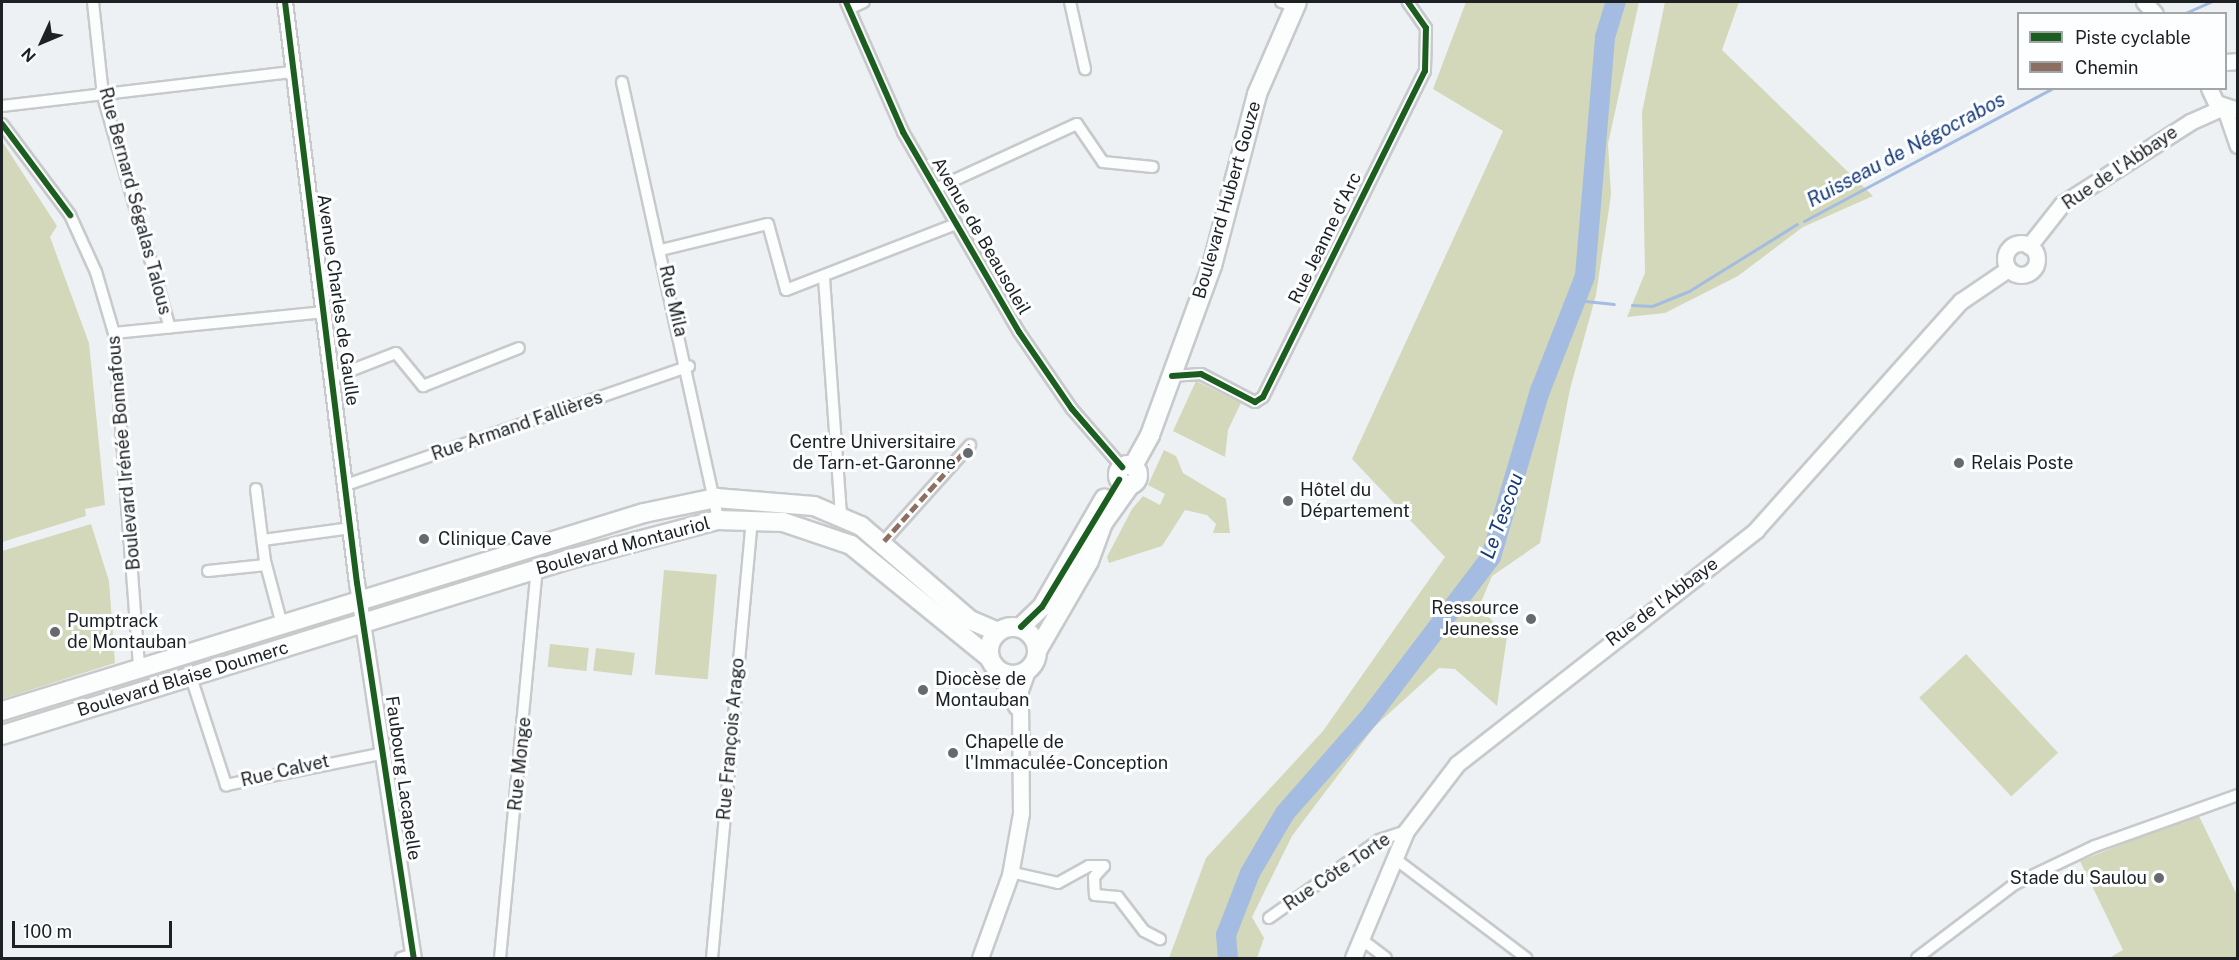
<!DOCTYPE html>
<meta charset="utf-8">
<style>
body{margin:0}
#map{position:relative;width:2239px;height:960px;overflow:hidden;background:#eef1f4;font-family:"Public Sans",sans-serif}
div>[style]{position:absolute}
.green>*{inset:0;background:#d2d8b9;transform-origin:0 0}
.stream>*{height:3px;margin:-1.5px;padding:0 1.5px;transform-origin:1.5px;border-radius:1.5px;background:#a5bce2}
.river>*{height:20px;margin:-10px;padding:0 10px;transform-origin:10px;border-radius:10px;background:#a5bce2}
.roads{filter:drop-shadow(2px 0 #c7c9cb) drop-shadow(-2px 0 #c7c9cb) drop-shadow(0 2px #c7c9cb) drop-shadow(0 -2px #c7c9cb)}
.minor>*{height:10px;margin:-5px;padding:0 5px;transform-origin:5px;border-radius:5px;background:#fcfdfd}
.tertiary>*{height:14px;margin:-7px;padding:0 7px;transform-origin:7px;border-radius:7px;background:#fcfdfd}
.secondary>*{height:15px;margin:-7.5px;padding:0 7.5px;transform-origin:7.5px;border-radius:7.5px;background:#fcfdfd}
.secondary>.ring{margin:-7.5px;padding:0;box-sizing:content-box;background:none;border:15px solid #fcfdfd;border-radius:50%}
.primary>*{height:18px;margin:-9px;padding:0 9px;transform-origin:9px;border-radius:9px;background:#fcfdfd}
.primary>.ring{margin:-9px;padding:0;box-sizing:content-box;background:none;border:18px solid #fcfdfd;border-radius:50%}
.quiet>*{height:4.5px;margin-top:-2.25px;transform-origin:0;background:repeating-linear-gradient(90deg,#8d6e63 0 9px,transparent 0 13.5px)}
.cycleway>*{height:6px;margin:-3px;padding:0 3px;transform-origin:3px;border-radius:3px;background:#1b5e20}
.dots>*{width:16px;height:16px;translate:-50% -50%;box-sizing:border-box;border:3px solid #fcfeff;border-radius:50%}
span{translate:-50% -50%;white-space:nowrap;text-align:center;line-height:1.15;-webkit-text-stroke:6px #fcfeff;paint-order:stroke}
.street-label{font-size:18px;color:#1e2123}
.poi-label{font-size:18px;color:#1e2123}
.right{translate:-100% -50%;text-align:right}
.left{translate:0 -50%;text-align:left}
.water-label{font-size:20px;color:#183a79;font-style:italic}
.frame{position:absolute;inset:0;border:3px solid #1e2123;pointer-events:none}
.legend{position:absolute;left:2017px;top:12px;width:210px;height:78px;box-sizing:border-box;background:#fcfeff;border:2px solid #a3a6a7;margin:0;padding:8px 10px;list-style:none;font-size:18px;color:#1e2123}
.legend li{display:flex;align-items:center;gap:12px;height:30px}
.legend b{width:30px;border:2px solid #a3a6a7}
.north{position:absolute;left:12px;top:12px;width:60px;height:60px;-webkit-text-stroke:4px #fcfeff;paint-order:stroke;rotate:226deg;font-size:16px;font-weight:700;line-height:24px;text-align:center;color:#1e2123}
.north::after{content:'';display:block;margin:auto;width:21px;height:27px;background:#1e2123;clip-path:polygon(50% 0,100% 100%,50% 72%,0 100%)}
.scale{position:absolute;left:12px;top:921px;width:160px;height:27px;box-sizing:border-box;border:3px solid #1e2123;border-top:0;padding-left:8px;font-size:18px;line-height:21px;white-space:nowrap;color:#1e2123;-webkit-text-stroke:4px #fcfeff;paint-order:stroke}
</style>
<div id="map">
<div class="green">
<div style="clip-path:polygon(1466px 2px,1639px 2px,1608px 144px,1611px 195px,1596px 295px,1570px 389px,1540px 543px,1492px 576px,1479px 607px,1507px 636px,1497px 706px,1455px 669px,1439px 668px,1375px 726px,1292px 836px,1252px 917px,1264px 938px,1257px 958px,1169px 958px,1206px 858px,1323px 731px,1445px 557px,1352px 459px,1503px 131px,1433px 89px)"></div>
<div style="clip-path:polygon(1665px 2px,1739px 2px,1722px 50px,1873px 196px,1803px 227px,1738px 276px,1665px 313px,1627px 317px,1645px 273px,1642px 112px)"></div>
<div style="clip-path:polygon(2px 141px,57px 226px,50px 237px,89px 343px,105px 505px,85px 509px,86px 516px,2px 542px)"></div>
<div style="clip-path:polygon(1196px 381px,1241px 403px,1228px 430px,1225px 457px,1173px 431px)"></div>
<div style="clip-path:polygon(1164px 450px,1176px 456px,1183px 473px,1226px 499px,1230px 533px,1213px 533px,1216px 524px,1207px 515px,1185px 510px,1162px 546px,1109px 563px,1107px 557px,1132px 509px,1143px 496px,1160px 505px,1165px 494px,1148px 485px)"></div>
<div style="clip-path:polygon(91px 524px,109px 581px,115px 663px,2px 699px,2px 551px)"></div>
<div style="left:664px;top:570px;width:53px;height:105px;rotate:5deg"></div>
<div style="left:550px;top:644px;width:39px;height:23px;rotate:6deg"></div>
<div style="left:596px;top:648px;width:39px;height:23px;rotate:7deg"></div>
<div style="left:1966px;top:654px;width:135px;height:64px;rotate:47deg"></div>
<div style="clip-path:polygon(2198px 814px,2237px 895px,2237px 958px,2109px 958px,2123px 950px,2080px 861px)"></div>
</div>
<div class="stream">
<div style="left:2183px;top:14px;width:30px;rotate:-24deg"></div>
<div style="left:1804px;top:221px;width:282px;rotate:-28.1deg"></div>
<div style="left:1576px;top:300px;width:38px;rotate:6deg"></div>
<div style="left:1632px;top:305px;width:20px;rotate:3deg"></div>
<div style="left:1652px;top:306px;width:40px;rotate:-22deg"></div>
<div style="left:1689px;top:291px;width:127px;rotate:-31.8deg"></div>
</div>
<div class="river">
<div style="left:1228px;top:958px;width:23px;rotate:-95deg"></div>
<div style="left:1226px;top:935px;width:66px;rotate:-68.8deg"></div>
<div style="left:1250px;top:873px;width:69px;rotate:-59.7deg"></div>
<div style="left:1285px;top:813px;width:125px;rotate:-48.6deg"></div>
<div style="left:1368px;top:719px;width:203px;rotate:-52.8deg"></div>
<div style="left:1491px;top:557px;width:173px;rotate:-73.6deg"></div>
<div style="left:1540px;top:391px;width:123px;rotate:-68.6deg"></div>
<div style="left:1585px;top:276px;width:240px;rotate:-85.2deg"></div>
<div style="left:1605px;top:37px;width:37px;rotate:-73deg"></div>
</div>
<div class="roads">
<div class="minor">
<div style="left:93px;top:2px;width:95px;rotate:83.9deg"></div>
<div style="left:103px;top:96px;width:241px;rotate:73.9deg"></div>
<div style="left:846px;top:2px;width:142px;rotate:66.3deg"></div>
<div style="left:903px;top:132px;width:231px;rotate:59.9deg"></div>
<div style="left:1019px;top:332px;width:93px;rotate:55.5deg"></div>
<div style="left:1072px;top:409px;width:77px;rotate:49.2deg"></div>
<div style="left:1070px;top:2px;width:69px;rotate:77.4deg"></div>
<div style="left:1281px;top:2px;width:14px;rotate:17deg"></div>
<div style="left:851px;top:8px;width:14px;rotate:-25deg"></div>
<div style="left:622px;top:82px;width:448px;rotate:77.6deg"></div>
<div style="left:2px;top:106px;width:293px;rotate:-6.7deg"></div>
<div style="left:2px;top:124px;width:114px;rotate:53.2deg"></div>
<div style="left:70px;top:215px;width:63px;rotate:65.5deg"></div>
<div style="left:96px;top:272px;width:64px;rotate:73.6deg"></div>
<div style="left:114px;top:333px;width:337px;rotate:85.7deg"></div>
<div style="left:937px;top:188px;width:154px;rotate:-24.6deg"></div>
<div style="left:1077px;top:124px;width:46px;rotate:55.6deg"></div>
<div style="left:1103px;top:162px;width:50px;rotate:5.7deg"></div>
<div style="left:661px;top:250px;width:110px;rotate:-13.7deg"></div>
<div style="left:768px;top:224px;width:68px;rotate:74.7deg"></div>
<div style="left:786px;top:290px;width:182px;rotate:-21.2deg"></div>
<div style="left:824px;top:278px;width:240px;rotate:85.9deg"></div>
<div style="left:114px;top:333px;width:212px;rotate:-5.7deg"></div>
<div style="left:1172px;top:376px;width:29px;rotate:-4deg"></div>
<div style="left:1201px;top:374px;width:61px;rotate:27.4deg"></div>
<div style="left:1255px;top:402px;width:9px;rotate:-32deg"></div>
<div style="left:1263px;top:397px;width:364px;rotate:-63.6deg"></div>
<div style="left:1425px;top:71px;width:43px;rotate:-88.7deg"></div>
<div style="left:1426px;top:28px;width:32px;rotate:-125deg"></div>
<div style="left:334px;top:377px;width:66px;rotate:-21.2deg"></div>
<div style="left:396px;top:353px;width:43px;rotate:50.7deg"></div>
<div style="left:423px;top:386px;width:103px;rotate:-21.6deg"></div>
<div style="left:346px;top:485px;width:363px;rotate:-19.1deg"></div>
<div style="left:256px;top:489px;width:73px;rotate:82.9deg"></div>
<div style="left:265px;top:561px;width:66px;rotate:75.1deg"></div>
<div style="left:263px;top:540px;width:89px;rotate:-7.8deg"></div>
<div style="left:884px;top:541px;width:129px;rotate:-48.1deg"></div>
<div style="left:208px;top:571px;width:58px;rotate:-5.9deg"></div>
<div style="left:191px;top:677px;width:114px;rotate:72deg"></div>
<div style="left:226px;top:785px;width:162px;rotate:-11.4deg"></div>
<div style="left:1394px;top:858px;width:166px;rotate:37.1deg"></div>
<div style="left:1104px;top:866px;width:15px;rotate:132deg"></div>
<div style="left:1094px;top:877px;width:18px;rotate:87deg"></div>
<div style="left:1095px;top:895px;width:23px;rotate:5deg"></div>
<div style="left:1118px;top:897px;width:43px;rotate:52.6deg"></div>
<div style="left:1144px;top:931px;width:18px;rotate:27deg"></div>
<div style="left:1010px;top:872px;width:49px;rotate:12.9deg"></div>
<div style="left:1058px;top:883px;width:35px;rotate:-29deg"></div>
<div style="left:1089px;top:866px;width:15px"></div>
<div style="left:1269px;top:918px;width:135px;rotate:-35.3deg"></div>
<div style="left:1379px;top:840px;width:28px;rotate:-18deg"></div>
<div style="left:1361px;top:939px;width:31px;rotate:37deg"></div>
<div style="left:401px;top:958px;width:13px;rotate:-18deg"></div>
<div style="left:500px;top:958px;width:390px;rotate:-84.6deg"></div>
<div style="left:712px;top:958px;width:441px;rotate:-84.8deg"></div>
<div style="left:1917px;top:958px;width:123px;rotate:-37.1deg"></div>
<div style="left:2015px;top:884px;width:89px;rotate:-25.4deg"></div>
<div style="left:2095px;top:846px;width:152px;rotate:-19.6deg"></div>
</div>
<div class="tertiary">
<div style="left:285px;top:2px;width:585px;rotate:82.94deg"></div>
<div style="left:357px;top:583px;width:379px;rotate:81.4deg"></div>
<div style="left:2225px;top:109px;width:39px;rotate:71deg"></div>
</div>
<div class="secondary">
<div style="left:2144px;top:2px;width:16px;rotate:47deg"></div>
<div style="left:2226px;top:62px;width:12px;rotate:-5deg"></div>
<div style="left:2209px;top:88px;width:17px;rotate:65deg"></div>
<div style="left:2216px;top:103px;width:23px;rotate:18deg"></div>
<div class="ring" style="left:2005px;top:243px;width:17px;height:17px"></div>
<div style="left:2029px;top:246px;width:53px;rotate:-51.8deg"></div>
<div style="left:2062px;top:204px;width:152px;rotate:-32.6deg"></div>
<div style="left:2190px;top:122px;width:35px;rotate:-24deg"></div>
<div style="left:997px;top:669px;width:42px;rotate:62.8deg"></div>
<div style="left:980px;top:958px;width:88px;rotate:-70.1deg"></div>
<div style="left:1010px;top:875px;width:63px;rotate:-79.9deg"></div>
<div style="left:1021px;top:813px;width:123px;rotate:-90.5deg"></div>
<div style="left:1020px;top:690px;width:20px;rotate:-70deg"></div>
<div style="left:1353px;top:958px;width:138px;rotate:-67.3deg"></div>
<div style="left:1406px;top:831px;width:84px;rotate:-52.7deg"></div>
<div style="left:1457px;top:764px;width:380px;rotate:-38deg"></div>
<div style="left:1756px;top:530px;width:307px;rotate:-48.2deg"></div>
<div style="left:1961px;top:301px;width:57px;rotate:-34.2deg"></div>
</div>
<div class="primary">
<div class="ring" style="left:1118px;top:465px;width:2px;height:2px"></div>
<div style="left:1133px;top:466px;width:35px;rotate:-61deg"></div>
<div style="left:1150px;top:435px;width:180px;rotate:-69.9deg"></div>
<div style="left:1212px;top:266px;width:178px;rotate:-75.3deg"></div>
<div style="left:1257px;top:94px;width:100px;rotate:-66.5deg"></div>
<div class="ring" style="left:989px;top:627px;width:30px;height:30px"></div>
<div style="left:1021px;top:627px;width:29px;rotate:-44deg"></div>
<div style="left:1042px;top:607px;width:125px;rotate:-60.1deg"></div>
<div style="left:1038px;top:649px;width:102px;rotate:-59.9deg"></div>
<div style="left:1089px;top:561px;width:40px;rotate:-69.8deg"></div>
<div style="left:1103px;top:523px;width:47px;rotate:-54.6deg"></div>
<div style="left:2px;top:711px;width:672px;rotate:-17.14deg"></div>
<div style="left:644px;top:513px;width:74px;rotate:-11.8deg"></div>
<div style="left:716px;top:498px;width:98px;rotate:4.7deg"></div>
<div style="left:814px;top:506px;width:51px;rotate:23.1deg"></div>
<div style="left:861px;top:526px;width:144px;rotate:40.8deg"></div>
<div style="left:970px;top:620px;width:30px;rotate:23deg"></div>
<div style="left:2px;top:735px;width:595px;rotate:-17.22deg"></div>
<div style="left:570px;top:559px;width:153px;rotate:-14.8deg"></div>
<div style="left:718px;top:520px;width:65px;rotate:1.8deg"></div>
<div style="left:783px;top:522px;width:72px;rotate:18.7deg"></div>
<div style="left:851px;top:545px;width:179px;rotate:39.1deg"></div>
</div>
</div>
<div class="quiet">
<div style="left:884px;top:541px;width:129px;rotate:-48.1deg"></div>
</div>
<div class="cycleway">
<div style="left:285px;top:2px;width:585px;rotate:82.94deg"></div>
<div style="left:357px;top:583px;width:379px;rotate:81.4deg"></div>
<div style="left:846px;top:2px;width:142px;rotate:66.3deg"></div>
<div style="left:903px;top:132px;width:231px;rotate:59.9deg"></div>
<div style="left:1019px;top:332px;width:93px;rotate:55.5deg"></div>
<div style="left:1072px;top:409px;width:77px;rotate:49.2deg"></div>
<div style="left:2px;top:124px;width:114px;rotate:53.2deg"></div>
<div style="left:1172px;top:376px;width:29px;rotate:-4deg"></div>
<div style="left:1201px;top:374px;width:61px;rotate:27.4deg"></div>
<div style="left:1255px;top:402px;width:9px;rotate:-32deg"></div>
<div style="left:1263px;top:397px;width:364px;rotate:-63.6deg"></div>
<div style="left:1425px;top:71px;width:43px;rotate:-88.7deg"></div>
<div style="left:1426px;top:28px;width:32px;rotate:-125deg"></div>
<div style="left:1021px;top:627px;width:29px;rotate:-44deg"></div>
<div style="left:1042px;top:607px;width:149px;rotate:-58.8deg"></div>
</div>
<div class="dots">
<div style="left:968px;top:453px;background:#676a6c"></div>
<div style="left:1959px;top:463px;background:#676a6c"></div>
<div style="left:1288px;top:501px;background:#676a6c"></div>
<div style="left:424px;top:539px;background:#676a6c"></div>
<div style="left:1531px;top:619px;background:#676a6c"></div>
<div style="left:55px;top:632px;background:#676a6c"></div>
<div style="left:923px;top:690px;background:#676a6c"></div>
<div style="left:953px;top:753px;background:#676a6c"></div>
<div style="left:2159px;top:878px;background:#676a6c"></div>
</div>
<div class="street-label">
<span style="left:2120px;top:168px;rotate:-34deg">Rue de l'Abbaye</span>
<span style="left:1227px;top:200px;rotate:-74deg">Boulevard Hubert Gouze</span>
<span style="left:135px;top:201px;rotate:75deg">Rue Bernard Ségalas Talous</span>
<span style="left:981px;top:236px;rotate:60deg">Avenue de Beausoleil</span>
<span style="left:1325px;top:238px;rotate:-64deg">Rue Jeanne d'Arc</span>
<span style="left:338px;top:300px;rotate:82deg">Avenue Charles de Gaulle</span>
<span style="left:673px;top:301px;rotate:77deg">Rue Mila</span>
<span style="left:517px;top:426px;rotate:-19deg">Rue Armand Fallières</span>
<span style="left:124px;top:453px;rotate:-95deg">Boulevard Irénée Bonnafous</span>
<span style="left:623px;top:546px;rotate:-15deg">Boulevard Montauriol</span>
<span style="left:1662px;top:602px;rotate:-37deg">Rue de l'Abbaye</span>
<span style="left:183px;top:679px;rotate:-17deg">Boulevard Blaise Doumerc</span>
<span style="left:731px;top:739px;rotate:-85deg">Rue François Arago</span>
<span style="left:520px;top:764px;rotate:-84deg">Rue Monge</span>
<span style="left:285px;top:771px;rotate:-13deg">Rue Calvet</span>
<span style="left:403px;top:778px;rotate:82deg">Faubourg Lacapelle</span>
<span style="left:1337px;top:872px;rotate:-34deg">Rue Côte Torte</span>
</div>
<div class="poi-label">
<span class="right" style="left:956px;top:453px">Centre Universitaire<br>de Tarn-et-Garonne</span>
<span class="left" style="left:1971px;top:463px">Relais Poste</span>
<span class="left" style="left:1300px;top:501px">Hôtel du<br>Département</span>
<span class="left" style="left:438px;top:539px">Clinique Cave</span>
<span class="right" style="left:1519px;top:619px">Ressource<br>Jeunesse</span>
<span class="left" style="left:67px;top:632px">Pumptrack<br>de Montauban</span>
<span class="left" style="left:935px;top:690px">Diocèse de<br>Montauban</span>
<span class="left" style="left:965px;top:753px">Chapelle de<br>l'Immaculée-Conception</span>
<span class="right" style="left:2147px;top:878px">Stade du Saulou</span>
</div>
<div class="water-label">
<span style="left:1906px;top:150px;rotate:-28deg">Ruisseau de Négocrabos</span>
<span style="left:1502px;top:516px;rotate:-70deg">Le Tescou</span>
</div>
<div class="frame"></div>
<ul class="legend">
<li><b style="height:8px;background:#1b5e20"></b>Piste cyclable</li>
<li><b style="height:8px;background:#8d6e63"></b>Chemin</li>
</ul>
<div class="north">N</div>
<div class="scale">100 m</div>
</div>
